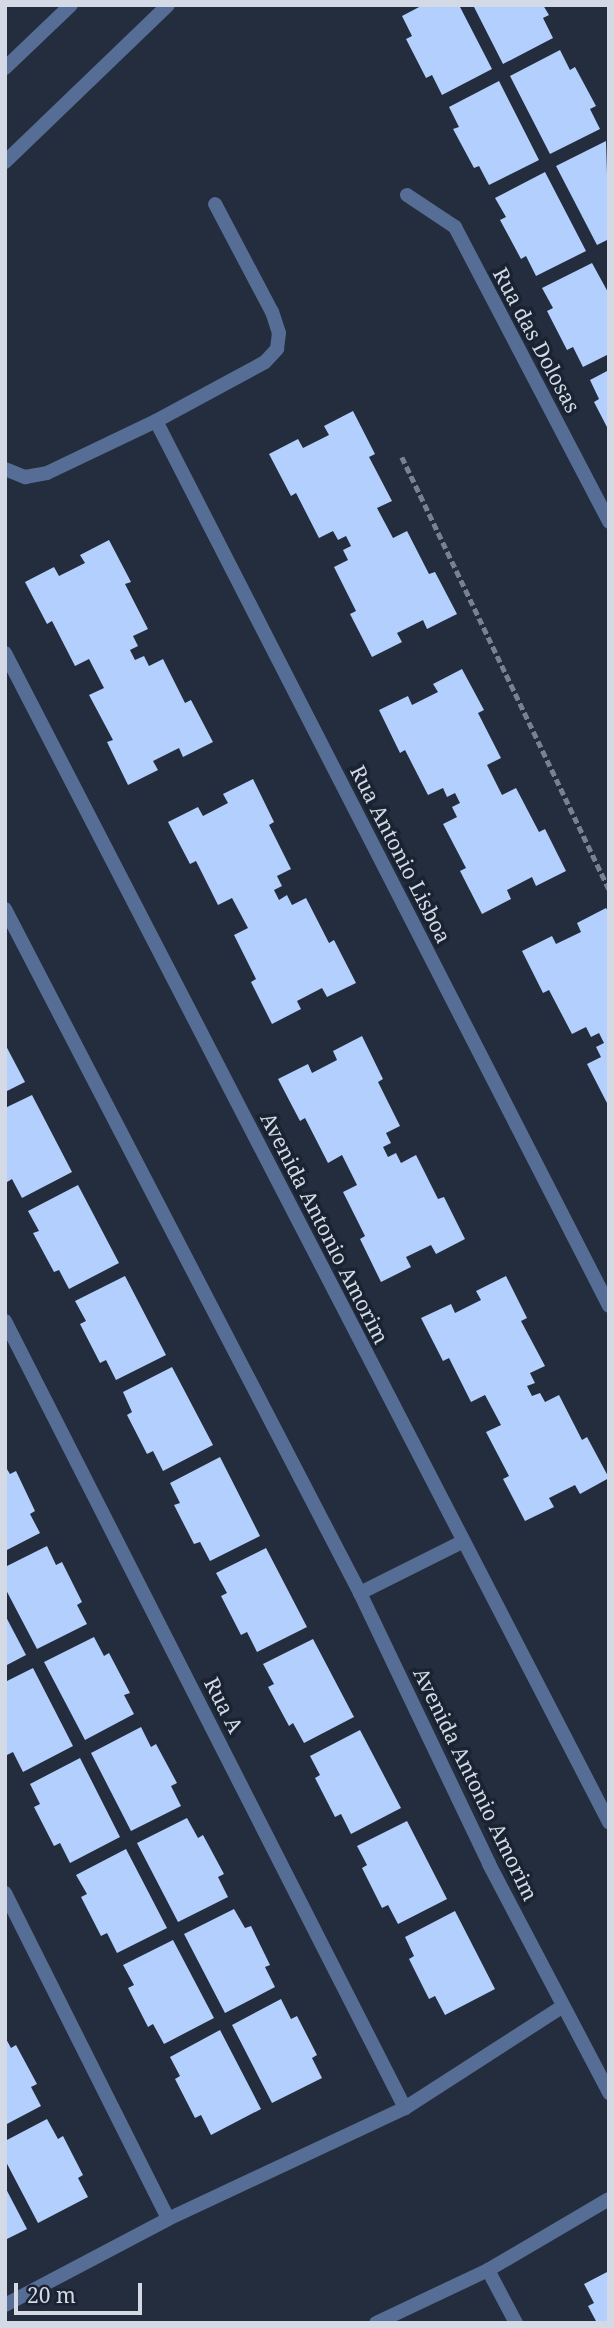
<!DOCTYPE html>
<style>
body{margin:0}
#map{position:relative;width:614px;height:2328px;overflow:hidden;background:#232d3d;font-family:"Noto Serif",serif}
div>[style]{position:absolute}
.building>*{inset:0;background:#b3cffd}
.path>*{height:4.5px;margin-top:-2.25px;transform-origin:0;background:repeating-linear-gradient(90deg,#78818e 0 7px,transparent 0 10.5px)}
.service>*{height:14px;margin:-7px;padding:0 7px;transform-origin:7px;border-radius:7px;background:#566e95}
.minor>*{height:14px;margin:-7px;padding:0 7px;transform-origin:7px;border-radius:7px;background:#566e95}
.tertiary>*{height:14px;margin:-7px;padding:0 7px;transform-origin:7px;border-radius:7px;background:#566e95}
span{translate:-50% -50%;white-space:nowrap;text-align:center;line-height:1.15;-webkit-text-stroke:7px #192332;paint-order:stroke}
.street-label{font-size:21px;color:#d3dae5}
.frame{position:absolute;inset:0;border:7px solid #d3dae5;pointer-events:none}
.scale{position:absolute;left:14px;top:2283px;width:128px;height:32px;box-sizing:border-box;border:4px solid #d3dae5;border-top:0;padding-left:9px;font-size:21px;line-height:24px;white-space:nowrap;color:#d3dae5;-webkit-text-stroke:5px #192332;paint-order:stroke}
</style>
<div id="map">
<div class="building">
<div style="clip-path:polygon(423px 5px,459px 5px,492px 69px,442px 95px,432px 75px,426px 78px,406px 39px,412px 36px,402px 16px)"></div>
<div style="clip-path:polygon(473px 5px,543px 5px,549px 15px,543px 18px,553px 38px,503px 64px)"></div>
<div style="clip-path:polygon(560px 50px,570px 70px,575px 67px,596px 106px,590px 109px,600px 129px,550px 154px,510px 76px)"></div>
<div style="clip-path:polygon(499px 81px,539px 160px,489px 185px,479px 166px,474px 168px,453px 129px,459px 127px,449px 107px)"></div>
<div style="clip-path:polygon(606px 141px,609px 239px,597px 245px,556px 166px)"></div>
<div style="clip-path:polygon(545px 172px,586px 251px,536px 276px,526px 256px,521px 259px,500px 220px,506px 217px,495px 198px)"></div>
<div style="clip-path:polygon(592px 263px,609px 294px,609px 354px,583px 367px,573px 347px,567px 350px,547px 311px,553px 308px,542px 288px)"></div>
<div style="clip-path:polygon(609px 370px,609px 431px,594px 402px,599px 399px,590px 380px)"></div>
<div style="clip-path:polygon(353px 411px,375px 454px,369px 457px,392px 501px,377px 508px,393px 538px,407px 531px,429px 574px,435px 572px,457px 614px,427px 629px,423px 620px,397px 633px,402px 642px,372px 657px,350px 614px,356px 611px,334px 567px,348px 560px,343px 550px,351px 546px,346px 536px,338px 540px,333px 531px,319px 538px,296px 493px,291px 496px,269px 454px,298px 439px,303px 448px,329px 435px,324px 426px)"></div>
<div style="clip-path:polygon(109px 540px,131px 582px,125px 584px,148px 629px,133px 636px,138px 646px,130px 650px,135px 660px,144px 656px,149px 666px,163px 659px,185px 703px,191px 700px,213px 742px,183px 757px,179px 748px,153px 761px,158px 770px,128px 785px,107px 742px,113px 740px,89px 695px,104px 688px,89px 659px,75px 666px,52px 621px,47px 624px,25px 582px,54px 567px,59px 576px,85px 563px,80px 555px)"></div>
<div style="clip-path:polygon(462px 669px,484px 710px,478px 713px,501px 758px,487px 765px,502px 795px,516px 788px,539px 832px,545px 829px,566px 871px,536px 886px,532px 877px,507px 890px,511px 899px,482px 914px,460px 871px,466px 868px,443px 824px,457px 817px,452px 807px,460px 803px,455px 793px,447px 797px,443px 788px,428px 795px,405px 750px,400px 753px,379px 710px,408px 696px,412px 705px,438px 692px,433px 684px)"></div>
<div style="clip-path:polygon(253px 779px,274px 822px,269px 825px,291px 869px,277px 876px,282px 886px,274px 890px,279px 900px,287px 895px,292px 905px,306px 898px,329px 943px,334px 940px,356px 983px,327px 997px,322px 988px,297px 1001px,301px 1009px,272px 1024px,251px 982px,256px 979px,234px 935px,248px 928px,232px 898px,218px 905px,196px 861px,190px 864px,168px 822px,198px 807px,203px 816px,228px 803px,223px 794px)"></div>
<div style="clip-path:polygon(606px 908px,609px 913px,609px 1107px,587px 1064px,601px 1057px,596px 1047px,604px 1043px,599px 1033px,591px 1037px,586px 1027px,572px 1034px,549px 990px,543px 993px,522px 951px,552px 936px,556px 944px,581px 932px,577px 923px)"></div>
<div style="clip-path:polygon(362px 1036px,383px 1079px,378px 1082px,400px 1126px,386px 1133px,391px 1143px,383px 1147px,388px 1157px,396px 1153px,401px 1163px,416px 1155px,438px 1199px,444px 1197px,465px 1239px,436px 1254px,431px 1245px,406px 1257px,411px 1267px,381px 1282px,360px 1239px,365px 1236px,343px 1192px,357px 1185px,342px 1155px,328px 1163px,305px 1118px,300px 1121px,278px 1079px,308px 1064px,312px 1073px,337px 1060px,333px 1051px)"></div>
<div style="clip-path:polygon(5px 1044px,25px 1082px,5px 1092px)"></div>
<div style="clip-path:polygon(32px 1095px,72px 1172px,22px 1198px,12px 1179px,7px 1182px,5px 1179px,5px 1108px)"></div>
<div style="clip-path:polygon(78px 1185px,119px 1263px,69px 1289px,59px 1270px,54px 1272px,33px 1233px,39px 1231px,28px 1211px)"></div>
<div style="clip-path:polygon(125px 1276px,166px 1355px,116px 1380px,106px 1360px,100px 1363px,80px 1324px,86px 1321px,75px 1301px)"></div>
<div style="clip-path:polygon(506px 1276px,527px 1318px,521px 1321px,545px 1366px,530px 1373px,535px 1383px,527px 1386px,532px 1396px,540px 1393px,545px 1402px,559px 1395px,582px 1440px,587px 1437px,609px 1478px,580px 1494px,575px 1485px,549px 1498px,554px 1507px,525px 1521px,503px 1479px,509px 1476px,486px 1432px,501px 1425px,485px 1395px,471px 1402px,449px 1358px,443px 1361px,421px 1318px,451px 1304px,455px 1313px,481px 1300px,476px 1291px)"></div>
<div style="clip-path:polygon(172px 1367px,213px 1445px,163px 1471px,153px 1451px,147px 1454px,127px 1415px,132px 1412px,123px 1392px)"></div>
<div style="clip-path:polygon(220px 1457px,260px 1536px,210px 1561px,200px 1542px,194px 1544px,174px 1505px,180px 1503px,170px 1483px)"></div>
<div style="clip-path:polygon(5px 1466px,10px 1474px,16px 1471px,35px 1511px,30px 1514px,40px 1533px,5px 1551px)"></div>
<div style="clip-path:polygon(47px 1546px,56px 1565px,62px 1562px,82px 1602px,77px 1605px,87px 1624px,37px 1649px,5px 1588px,5px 1567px)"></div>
<div style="clip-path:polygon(266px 1548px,307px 1627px,257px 1652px,247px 1632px,241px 1635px,221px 1596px,227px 1593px,216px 1573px)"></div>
<div style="clip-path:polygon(5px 1615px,26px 1655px,5px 1666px)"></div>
<div style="clip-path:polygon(94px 1637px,104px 1656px,109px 1653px,130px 1693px,124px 1695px,134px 1714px,85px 1740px,44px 1662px)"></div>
<div style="clip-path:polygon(313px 1639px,354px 1717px,304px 1743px,293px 1723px,289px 1726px,268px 1687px,274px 1684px,263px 1664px)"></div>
<div style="clip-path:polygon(33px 1668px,73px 1746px,23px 1772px,13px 1752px,7px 1755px,5px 1751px,5px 1682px)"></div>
<div style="clip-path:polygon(141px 1727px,151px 1747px,156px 1744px,177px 1783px,171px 1786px,181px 1806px,131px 1831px,91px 1753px)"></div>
<div style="clip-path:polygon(360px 1730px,401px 1808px,351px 1834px,341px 1814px,335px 1817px,315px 1778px,320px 1775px,310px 1756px)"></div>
<div style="clip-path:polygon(80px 1758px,120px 1837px,70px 1863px,60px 1843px,54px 1846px,34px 1807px,40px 1804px,30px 1784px)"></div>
<div style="clip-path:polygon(187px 1818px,198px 1838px,203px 1835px,224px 1874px,218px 1877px,228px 1897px,178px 1922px,137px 1843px)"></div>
<div style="clip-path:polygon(407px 1821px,447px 1899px,398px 1924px,388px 1905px,382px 1908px,362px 1868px,367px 1865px,357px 1846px)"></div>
<div style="clip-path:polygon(126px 1849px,167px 1928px,117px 1953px,107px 1933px,101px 1936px,81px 1897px,87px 1894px,76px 1875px)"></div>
<div style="clip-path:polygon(234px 1909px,245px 1928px,251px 1926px,270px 1965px,265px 1967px,275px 1987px,225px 2013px,184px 1934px)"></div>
<div style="clip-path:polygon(455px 1911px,495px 1989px,445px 2015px,435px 1996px,429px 1999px,409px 1959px,414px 1956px,405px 1937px)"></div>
<div style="clip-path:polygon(173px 1940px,214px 2018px,164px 2044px,153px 2024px,148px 2027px,128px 1988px,134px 1985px,123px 1965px)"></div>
<div style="clip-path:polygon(281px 1999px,291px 2019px,297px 2016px,317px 2055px,312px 2058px,322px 2078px,272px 2103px,232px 2025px)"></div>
<div style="clip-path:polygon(220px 2030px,261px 2109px,211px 2135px,201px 2115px,195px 2118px,175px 2079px,180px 2076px,170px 2057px)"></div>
<div style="clip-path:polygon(5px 2037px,11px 2048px,16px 2045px,37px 2084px,31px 2087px,41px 2106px,5px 2125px)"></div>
<div style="clip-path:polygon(47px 2119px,58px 2139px,63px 2136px,83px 2175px,78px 2178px,88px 2197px,38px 2223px,5px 2160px,5px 2141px)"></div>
<div style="clip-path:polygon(5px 2187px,27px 2229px,5px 2240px)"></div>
<div style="clip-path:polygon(609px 2271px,609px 2323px,597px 2323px,588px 2306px,594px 2303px,584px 2284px)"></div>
</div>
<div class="path">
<div style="left:402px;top:457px;width:479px;rotate:64.4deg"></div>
</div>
<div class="service">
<div style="left:5px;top:469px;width:22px;rotate:22deg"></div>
<div style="left:25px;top:477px;width:22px;rotate:-10deg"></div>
<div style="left:47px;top:473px;width:121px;rotate:-25.5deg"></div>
<div style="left:156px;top:421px;width:124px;rotate:-28.4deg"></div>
<div style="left:265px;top:362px;width:18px;rotate:-47deg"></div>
<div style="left:277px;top:349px;width:16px;rotate:-83deg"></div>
<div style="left:279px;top:333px;width:22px;rotate:-108deg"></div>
<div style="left:272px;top:312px;width:122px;rotate:-117.8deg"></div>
</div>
<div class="minor">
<div style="left:407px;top:195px;width:58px;rotate:33.7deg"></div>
<div style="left:455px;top:227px;width:333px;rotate:62.4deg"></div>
<div style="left:156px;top:421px;width:994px;rotate:62.89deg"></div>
<div style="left:5px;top:1321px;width:883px;rotate:63.06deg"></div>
<div style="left:5px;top:1893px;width:364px;rotate:63.4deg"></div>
<div style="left:488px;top:2270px;width:60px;rotate:62.2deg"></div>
<div style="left:5px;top:2305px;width:184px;rotate:-27.8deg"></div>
<div style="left:168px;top:2219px;width:262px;rotate:-25.1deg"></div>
<div style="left:405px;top:2108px;width:188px;rotate:-32.8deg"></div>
<div style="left:376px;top:2323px;width:124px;rotate:-25.3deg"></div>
<div style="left:488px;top:2270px;width:140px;rotate:-30.4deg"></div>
</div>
<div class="tertiary">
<div style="left:5px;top:68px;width:91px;rotate:-43.7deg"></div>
<div style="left:5px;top:162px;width:226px;rotate:-43.9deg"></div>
<div style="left:5px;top:653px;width:1316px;rotate:62.68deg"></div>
<div style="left:5px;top:909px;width:771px;rotate:62.57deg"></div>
<div style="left:360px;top:1593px;width:300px;rotate:64.5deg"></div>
<div style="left:489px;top:1864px;width:259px;rotate:62.3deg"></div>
<div style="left:360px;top:1593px;width:114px;rotate:-26.6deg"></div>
</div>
<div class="street-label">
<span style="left:537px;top:340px;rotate:62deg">Rua das Dolosas</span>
<span style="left:401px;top:854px;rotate:63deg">Rua Antonio Lisboa</span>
<span style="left:325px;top:1228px;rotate:63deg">Avenida Antonio Amorim</span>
<span style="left:224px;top:1705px;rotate:63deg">Rua A</span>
<span style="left:476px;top:1784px;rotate:64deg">Avenida Antonio Amorim</span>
</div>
<div class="frame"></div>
<div class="scale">20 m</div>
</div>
